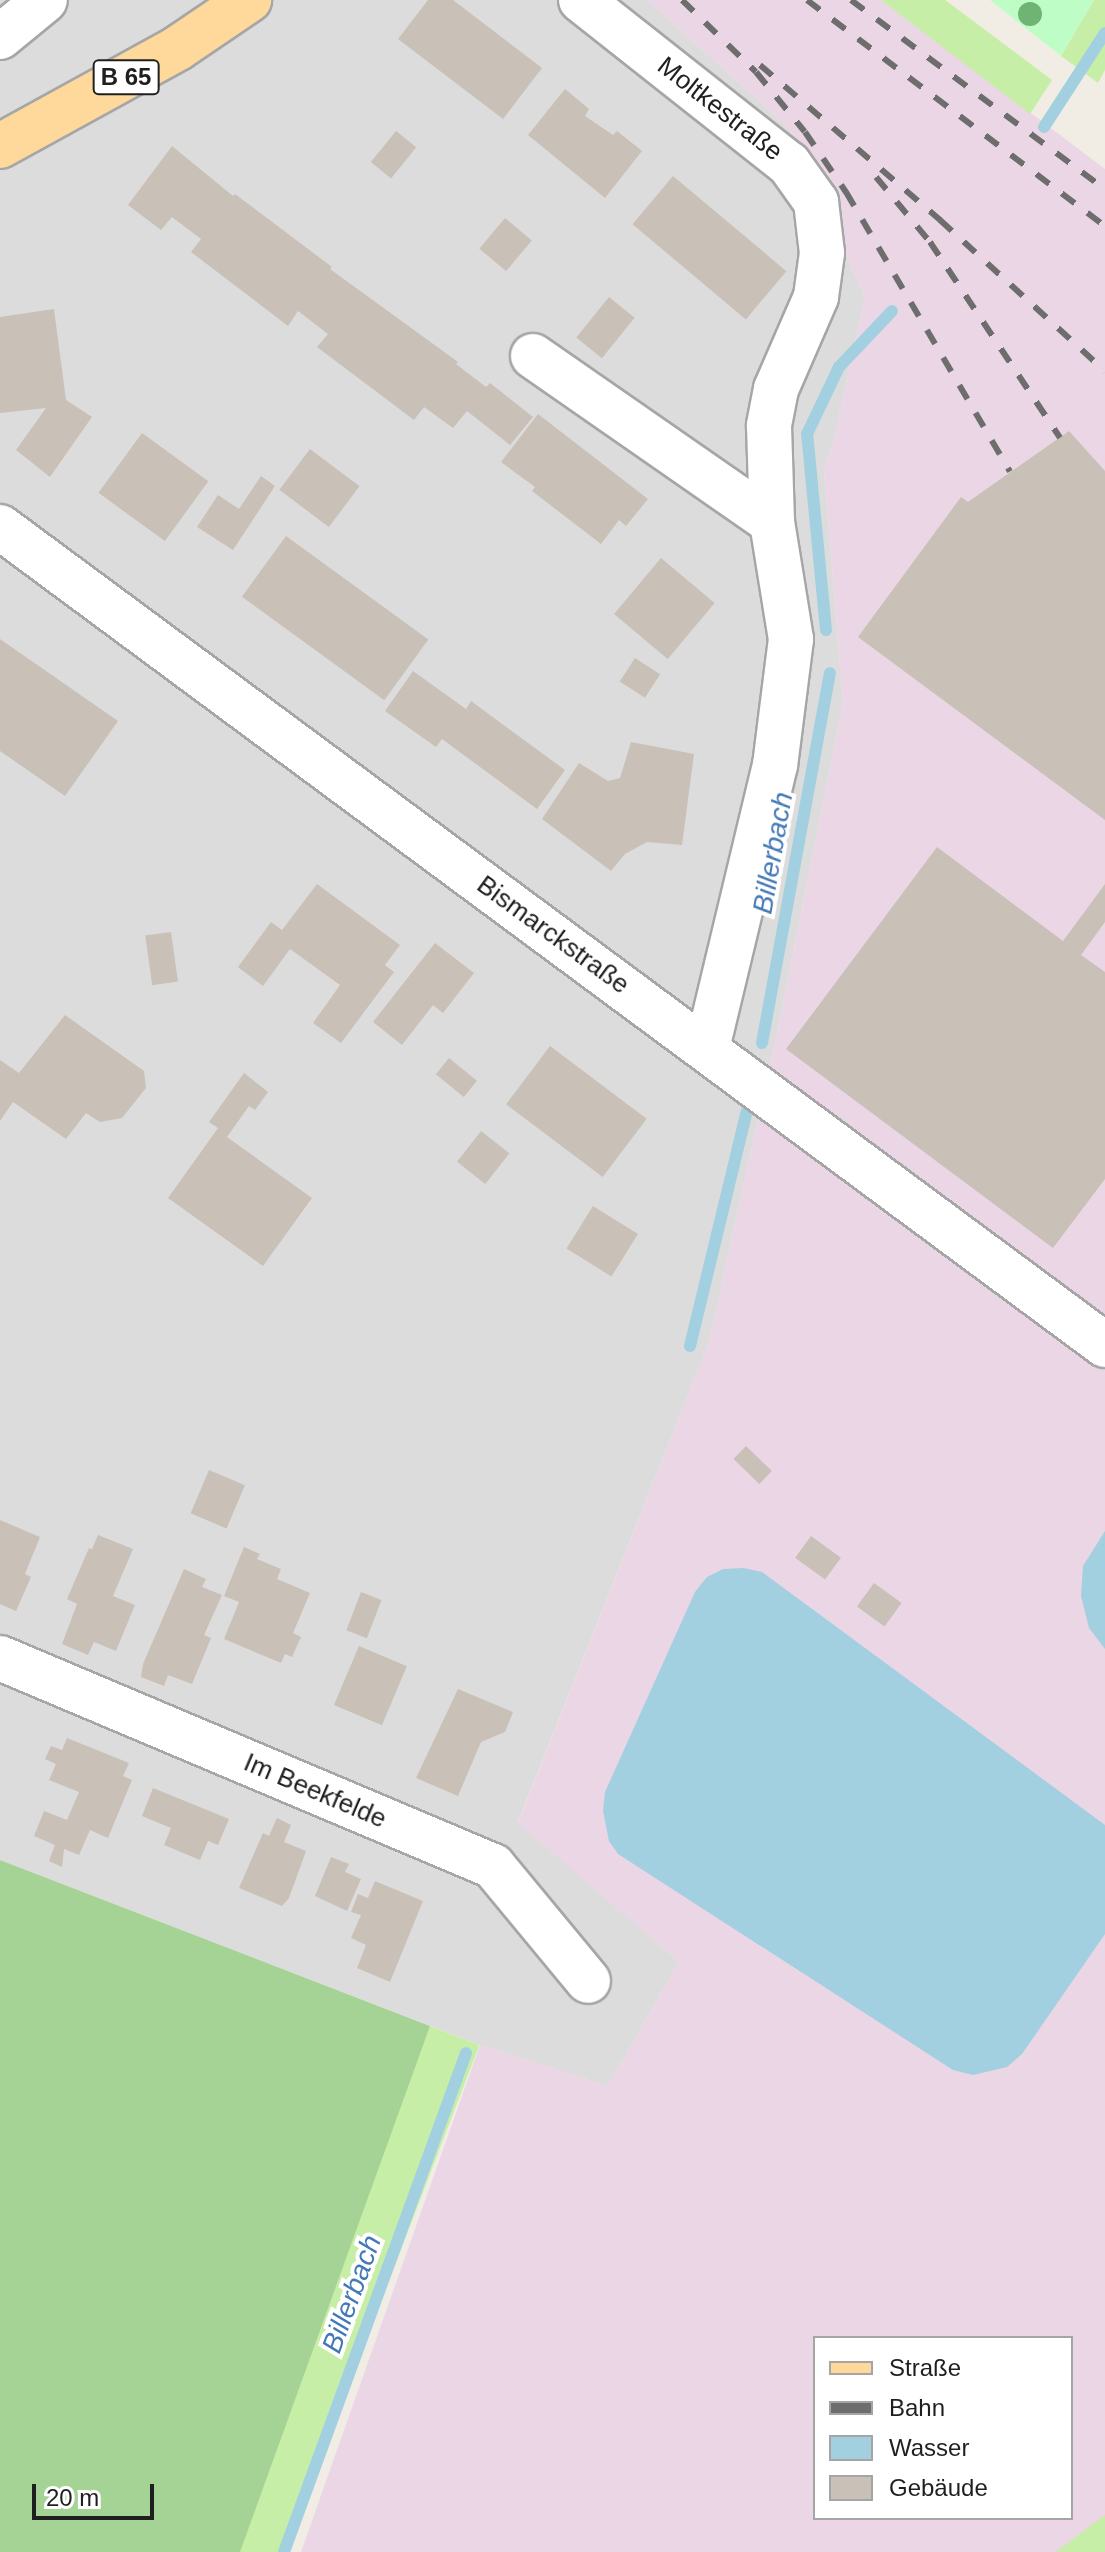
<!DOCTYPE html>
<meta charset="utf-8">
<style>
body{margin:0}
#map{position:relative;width:1105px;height:2552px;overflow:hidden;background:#f1ede5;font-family:Helvetica,sans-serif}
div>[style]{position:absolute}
.residential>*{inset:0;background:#dddcdc}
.industrial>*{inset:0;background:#ead6e5}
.grass>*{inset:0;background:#c6eea7;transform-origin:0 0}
.forest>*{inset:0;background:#a5d396}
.park>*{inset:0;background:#bffdc7}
.water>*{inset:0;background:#a2d0e1}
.stream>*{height:12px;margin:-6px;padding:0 6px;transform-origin:6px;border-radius:6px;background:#a2d0e1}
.building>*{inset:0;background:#c9c0b7;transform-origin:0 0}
.roads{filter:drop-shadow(2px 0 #a6a6a6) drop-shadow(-2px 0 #a6a6a6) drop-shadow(0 2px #a6a6a6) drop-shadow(0 -2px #a6a6a6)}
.minor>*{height:44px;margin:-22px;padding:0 22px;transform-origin:22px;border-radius:22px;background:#fff}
.major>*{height:44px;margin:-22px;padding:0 22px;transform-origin:22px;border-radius:22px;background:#ffd99b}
.rail>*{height:6px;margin-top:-3px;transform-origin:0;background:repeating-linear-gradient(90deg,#6d6d6d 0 16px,transparent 0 32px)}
.trees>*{width:24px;height:24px;margin:-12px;border-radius:50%;background:#6fb473}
span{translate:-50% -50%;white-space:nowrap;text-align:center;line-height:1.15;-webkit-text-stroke:8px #fff;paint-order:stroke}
.shield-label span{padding:2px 6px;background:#fff;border:2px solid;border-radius:6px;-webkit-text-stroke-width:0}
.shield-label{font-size:24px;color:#1f1f1f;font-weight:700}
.street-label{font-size:26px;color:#1f1f1f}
.water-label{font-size:28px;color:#4478b6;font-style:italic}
.legend{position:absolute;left:813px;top:2336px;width:260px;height:184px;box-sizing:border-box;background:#fff;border:2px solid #a5a5a5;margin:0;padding:10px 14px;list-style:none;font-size:24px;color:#1f1f1f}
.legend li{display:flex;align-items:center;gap:16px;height:40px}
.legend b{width:40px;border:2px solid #a5a5a5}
.scale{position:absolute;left:32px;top:2484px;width:122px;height:36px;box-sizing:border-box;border:4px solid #1f1f1f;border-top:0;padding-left:10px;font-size:24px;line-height:28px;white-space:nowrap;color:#1f1f1f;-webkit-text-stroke:6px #fff;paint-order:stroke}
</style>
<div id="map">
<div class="residential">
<div style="clip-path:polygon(0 0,647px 0,790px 129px,865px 297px,833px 444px,824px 469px,843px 702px,777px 1033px,709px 1342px,518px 1822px,679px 1962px,608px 2086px,480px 2045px,0 1860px)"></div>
</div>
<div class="industrial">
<div style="clip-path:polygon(evenodd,647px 0,881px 0,1105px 169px,1105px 2552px,301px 2552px,480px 2045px,608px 2086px,679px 1962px,518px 1823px,709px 1342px,777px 1033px,843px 702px,824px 469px,833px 444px,865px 297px,790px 129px,647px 0,815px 2338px,1071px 2338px,1071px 2518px,815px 2518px,815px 2338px)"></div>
</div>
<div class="grass">
<div style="clip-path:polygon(881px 0,945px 0,1052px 80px,1030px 114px)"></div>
<div style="clip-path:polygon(1094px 0,1105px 0,1105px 70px,1098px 83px,1061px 56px)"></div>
<div style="left:430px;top:2026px;width:53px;height:559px;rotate:21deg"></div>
<div style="clip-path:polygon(1105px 2515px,1105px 2552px,1056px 2552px)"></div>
</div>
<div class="forest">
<div style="clip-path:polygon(0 1860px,430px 2026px,240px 2552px,0 2552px)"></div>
</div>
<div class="park">
<div style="clip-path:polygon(990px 0,1094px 0,1061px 56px)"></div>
</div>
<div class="water">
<div style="clip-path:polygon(1105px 1531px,1105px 1649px,1089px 1628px,1081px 1596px,1083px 1566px)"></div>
<div style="clip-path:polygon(743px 1568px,762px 1572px,1105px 1825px,1105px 1934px,1022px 2054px,1007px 2067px,973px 2075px,953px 2070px,618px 1854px,609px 1841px,603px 1811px,605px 1792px,695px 1592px,707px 1577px,723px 1569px)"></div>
</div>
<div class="stream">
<div style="left:1044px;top:127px;width:112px;rotate:-57deg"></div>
<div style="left:826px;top:630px;width:197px;rotate:-95.5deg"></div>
<div style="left:807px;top:434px;width:74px;rotate:-64.5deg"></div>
<div style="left:839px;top:367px;width:77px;rotate:-46.6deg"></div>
<div style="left:762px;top:1043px;width:376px;rotate:-79.6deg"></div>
<div style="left:690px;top:1346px;width:242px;rotate:-76.4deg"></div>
<div style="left:284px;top:2552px;width:531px;rotate:-69.96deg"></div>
</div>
<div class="building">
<div style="clip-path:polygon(428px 0,453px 0,542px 68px,503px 119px,398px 39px)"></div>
<div style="clip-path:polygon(565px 89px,589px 109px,585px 116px,613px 135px,617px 131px,642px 151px,605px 198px,528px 135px)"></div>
<div style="left:396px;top:131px;width:26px;height:40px;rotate:39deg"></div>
<div style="clip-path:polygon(172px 146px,233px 196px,235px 194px,332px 267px,330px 269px,458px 362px,456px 364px,486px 387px,490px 383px,533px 417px,510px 445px,467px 411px,453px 428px,424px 407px,414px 420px,317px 347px,328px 334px,298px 311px,288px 326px,191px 252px,201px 239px,172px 217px,161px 230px,128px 205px)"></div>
<div style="left:673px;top:176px;width:148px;height:63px;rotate:40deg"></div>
<div style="left:505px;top:218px;width:35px;height:40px;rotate:40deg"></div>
<div style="left:609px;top:297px;width:33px;height:52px;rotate:39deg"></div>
<div style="clip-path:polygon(54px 309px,66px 400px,92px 417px,50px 477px,16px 450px,46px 408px,0 413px,0 317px)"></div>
<div style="clip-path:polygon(538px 414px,648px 499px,626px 526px,619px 520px,601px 544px,532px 491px,535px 487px,501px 462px)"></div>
<div style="clip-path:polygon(1069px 431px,1105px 471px,1105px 820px,858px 637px,961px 497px,968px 502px)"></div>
<div style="left:142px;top:433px;width:82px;height:74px;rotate:36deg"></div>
<div style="left:310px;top:449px;width:62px;height:51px;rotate:37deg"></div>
<div style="clip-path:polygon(261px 476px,275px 486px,233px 550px,197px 527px,218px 495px,239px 509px)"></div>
<div style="left:286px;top:536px;width:176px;height:75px;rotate:36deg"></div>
<div style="left:661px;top:558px;width:70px;height:73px;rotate:40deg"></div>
<div style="clip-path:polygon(0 639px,118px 721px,65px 796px,0 751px)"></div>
<div style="left:635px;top:658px;width:30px;height:28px;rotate:33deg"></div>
<div style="clip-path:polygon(413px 671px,466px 709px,471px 701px,565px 770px,537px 809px,442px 739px,436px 747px,385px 711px)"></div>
<div style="clip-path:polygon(631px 742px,694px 754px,682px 845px,647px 842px,625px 854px,611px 871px,542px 819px,579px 763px,608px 781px,620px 778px)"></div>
<div style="clip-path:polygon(937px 847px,1063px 941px,1105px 884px,1105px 922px,1081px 955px,1105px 972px,1105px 1179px,1053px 1248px,786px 1049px)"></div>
<div style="clip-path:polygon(317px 884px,400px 945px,385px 965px,394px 972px,341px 1043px,313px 1023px,340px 985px,290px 949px,263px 986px,238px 967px,271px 922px,282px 930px)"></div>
<div style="left:171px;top:932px;width:50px;height:26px;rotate:82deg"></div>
<div style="clip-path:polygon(435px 943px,474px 973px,443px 1013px,433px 1005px,402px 1045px,373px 1022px)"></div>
<div style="clip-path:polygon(65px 1015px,144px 1071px,146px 1088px,122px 1118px,100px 1122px,86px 1113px,66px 1139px,13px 1102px,0 1121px,0 1060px,19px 1073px)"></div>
<div style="left:550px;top:1046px;width:121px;height:73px;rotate:37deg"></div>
<div style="left:449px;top:1058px;width:36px;height:21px;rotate:39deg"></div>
<div style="clip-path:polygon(244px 1073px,268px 1092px,255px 1110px,249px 1106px,227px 1137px,312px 1198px,263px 1266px,168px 1198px,218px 1128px,209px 1122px)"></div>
<div style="left:481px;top:1131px;width:36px;height:39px;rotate:38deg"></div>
<div style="left:593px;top:1206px;width:53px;height:50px;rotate:32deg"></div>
<div style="left:746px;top:1446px;width:36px;height:18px;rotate:44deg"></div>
<div style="left:209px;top:1470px;width:39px;height:47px;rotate:23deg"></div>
<div style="clip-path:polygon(0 1520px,40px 1537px,25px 1574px,31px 1577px,16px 1611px,0 1604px)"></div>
<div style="clip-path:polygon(98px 1535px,133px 1549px,113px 1596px,135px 1605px,116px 1651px,94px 1642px,88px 1655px,62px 1644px,77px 1604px,67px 1599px,89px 1548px,92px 1549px)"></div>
<div style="left:811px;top:1536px;width:37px;height:27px;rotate:36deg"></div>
<div style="clip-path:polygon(244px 1547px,260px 1554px,257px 1559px,281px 1569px,277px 1579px,310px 1593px,293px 1633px,301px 1637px,292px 1657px,285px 1654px,281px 1663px,224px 1639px,239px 1602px,224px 1596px)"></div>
<div style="clip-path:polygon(184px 1569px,206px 1579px,202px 1587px,222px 1595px,204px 1635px,211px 1638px,192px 1684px,168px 1675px,164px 1686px,141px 1677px,143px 1664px)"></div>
<div style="left:874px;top:1583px;width:34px;height:29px;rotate:36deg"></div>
<div style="left:361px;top:1592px;width:22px;height:41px;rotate:21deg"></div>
<div style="left:359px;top:1646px;width:52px;height:64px;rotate:23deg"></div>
<div style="clip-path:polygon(458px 1689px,513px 1712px,505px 1732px,481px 1742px,458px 1796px,416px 1778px)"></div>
<div style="clip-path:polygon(67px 1738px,129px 1763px,123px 1776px,132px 1780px,108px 1838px,90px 1830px,79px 1855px,64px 1849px,62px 1867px,49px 1861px,55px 1845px,34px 1836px,44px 1811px,67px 1820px,79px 1792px,49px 1780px,56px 1764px,45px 1759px,51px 1746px,62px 1750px)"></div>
<div style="clip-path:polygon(153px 1788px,229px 1819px,218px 1845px,208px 1841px,200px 1860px,164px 1845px,171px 1828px,142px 1816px)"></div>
<div style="clip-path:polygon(277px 1818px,291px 1825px,284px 1842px,306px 1851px,289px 1898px,282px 1906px,239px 1888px,263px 1833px,269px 1836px)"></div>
<div style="clip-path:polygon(331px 1857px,349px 1864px,345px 1872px,361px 1879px,347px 1911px,315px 1896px)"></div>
<div style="clip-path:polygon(375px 1881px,423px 1901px,390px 1982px,357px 1968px,366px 1945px,351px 1938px,361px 1915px,351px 1912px,358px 1894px,368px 1898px)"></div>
</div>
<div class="roads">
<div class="minor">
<div style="left:581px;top:0;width:265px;rotate:38.3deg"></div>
<div style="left:789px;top:164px;width:47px;rotate:54.6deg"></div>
<div style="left:816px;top:202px;width:51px;rotate:83.3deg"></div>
<div style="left:822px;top:253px;width:44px;rotate:97.8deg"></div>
<div style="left:816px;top:297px;width:100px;rotate:113.5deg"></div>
<div style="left:776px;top:389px;width:38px;rotate:101deg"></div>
<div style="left:769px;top:426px;width:96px;rotate:88.2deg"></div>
<div style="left:772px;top:522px;width:119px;rotate:80.8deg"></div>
<div style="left:791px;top:639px;width:127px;rotate:97.2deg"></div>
<div style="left:775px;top:765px;width:292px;rotate:103.5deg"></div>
<div style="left:0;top:37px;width:58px;rotate:-39.4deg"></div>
<div style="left:533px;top:356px;width:291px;rotate:34.8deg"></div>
<div style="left:0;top:527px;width:1375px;rotate:36.51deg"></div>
<div style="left:0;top:1658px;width:535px;rotate:22.88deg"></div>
<div style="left:493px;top:1866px;width:149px;rotate:50.4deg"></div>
</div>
<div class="major">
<div style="left:0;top:146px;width:203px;rotate:-28.8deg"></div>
<div style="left:178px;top:48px;width:86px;rotate:-34.1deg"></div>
</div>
</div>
<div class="rail">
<div style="left:682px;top:0;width:103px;rotate:44.2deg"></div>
<div style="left:756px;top:72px;width:77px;rotate:50.8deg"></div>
<div style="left:805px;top:132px;width:73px;rotate:55.7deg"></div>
<div style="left:846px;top:192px;width:324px;rotate:59.6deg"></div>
<div style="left:807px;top:0;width:374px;rotate:37.2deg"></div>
<div style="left:851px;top:0;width:317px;rotate:36.7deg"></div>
<div style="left:760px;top:65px;width:238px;rotate:40.7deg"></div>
<div style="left:940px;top:220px;width:224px;rotate:42.5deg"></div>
<div style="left:876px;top:177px;width:85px;rotate:50.3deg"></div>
<div style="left:930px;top:242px;width:235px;rotate:56.4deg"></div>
</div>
<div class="trees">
<div style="left:1030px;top:14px"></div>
</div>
<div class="shield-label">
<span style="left:126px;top:77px">B 65</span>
</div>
<div class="street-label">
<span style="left:720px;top:109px;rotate:38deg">Moltkestraße</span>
<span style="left:553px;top:935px;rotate:36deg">Bismarckstraße</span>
<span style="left:315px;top:1791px;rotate:23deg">Im Beekfelde</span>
</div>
<div class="water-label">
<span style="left:773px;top:853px;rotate:-80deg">Billerbach</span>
<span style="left:352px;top:2294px;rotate:-70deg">Billerbach</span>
</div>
<ul class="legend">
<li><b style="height:10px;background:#ffd99b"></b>Straße</li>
<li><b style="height:10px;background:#6d6d6d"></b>Bahn</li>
<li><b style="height:22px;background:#a2d0e1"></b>Wasser</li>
<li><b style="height:22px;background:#c9c0b7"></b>Gebäude</li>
</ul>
<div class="scale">20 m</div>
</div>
